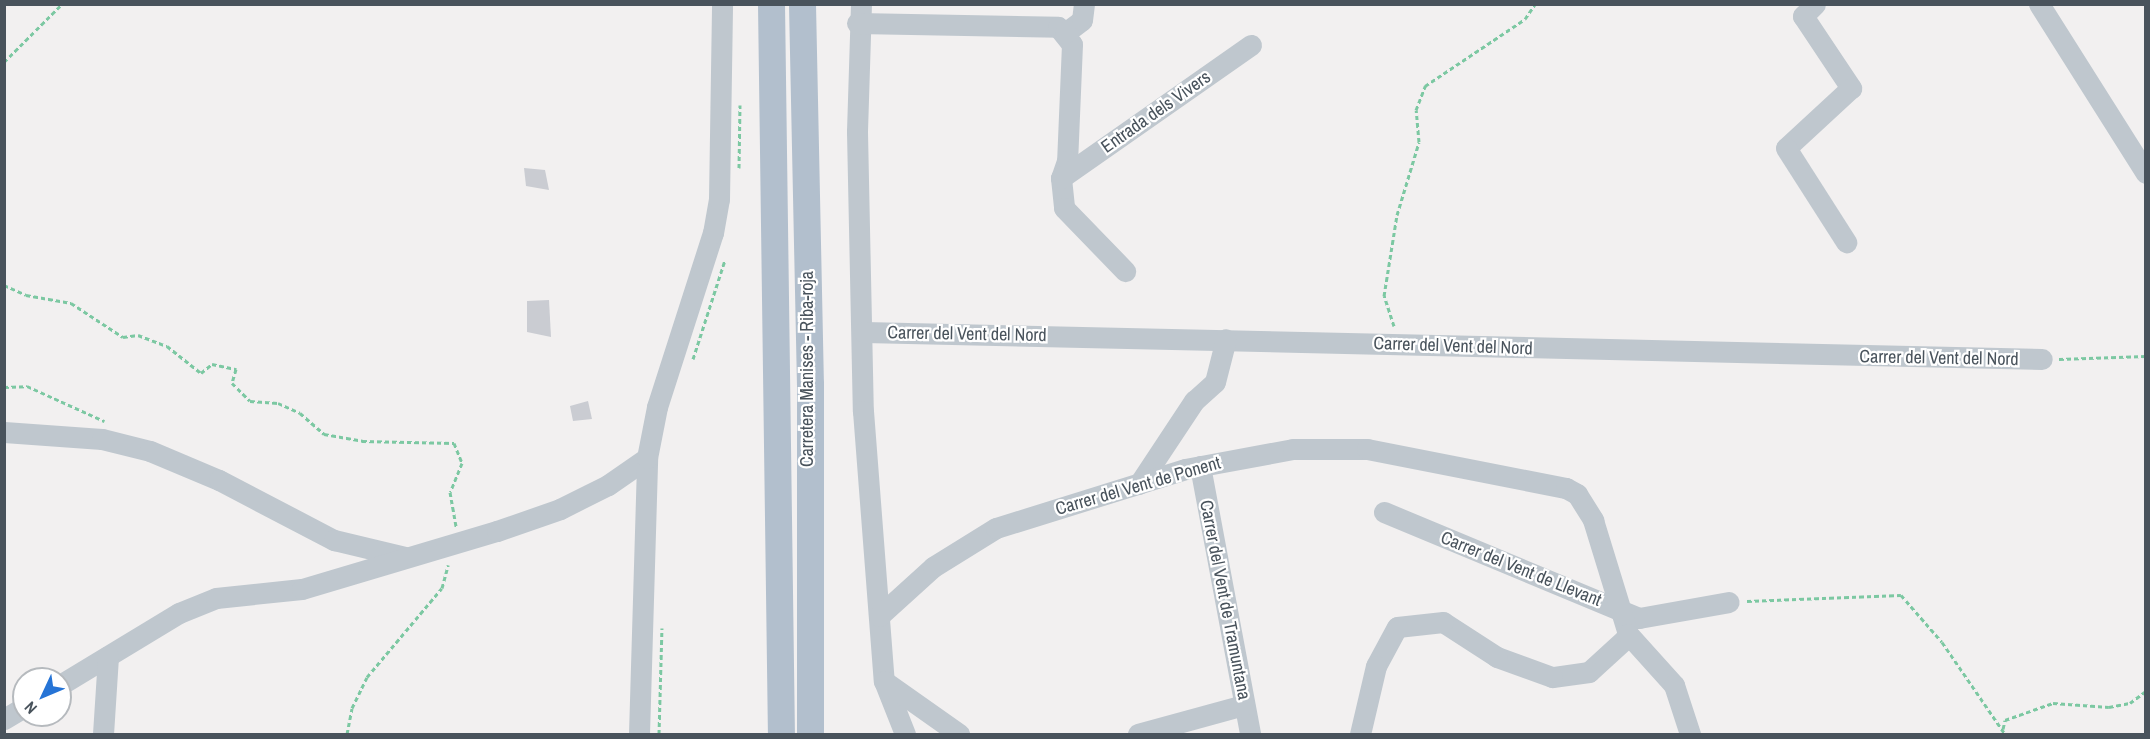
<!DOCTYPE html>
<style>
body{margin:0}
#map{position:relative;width:2150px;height:739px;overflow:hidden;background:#f2f0f0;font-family:"Archivo Narrow",sans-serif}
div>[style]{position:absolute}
.building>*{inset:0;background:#caccd2}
.path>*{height:3px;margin-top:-1.5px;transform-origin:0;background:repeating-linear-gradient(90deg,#7cc8a2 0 4.5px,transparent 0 7.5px)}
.minor>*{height:21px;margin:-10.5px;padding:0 10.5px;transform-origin:10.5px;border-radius:10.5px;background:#bfc7ce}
.major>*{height:27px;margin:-13.5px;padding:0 13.5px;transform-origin:13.5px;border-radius:13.5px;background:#b2bfcd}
span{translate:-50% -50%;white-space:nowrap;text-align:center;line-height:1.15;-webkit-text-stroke:4.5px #fff;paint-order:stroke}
.street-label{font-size:18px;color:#49535c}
.frame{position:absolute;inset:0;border:6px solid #49535c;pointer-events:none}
.north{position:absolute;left:12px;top:667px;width:60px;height:60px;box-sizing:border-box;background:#fff;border:2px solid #b6babe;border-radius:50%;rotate:226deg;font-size:16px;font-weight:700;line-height:24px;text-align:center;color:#49535c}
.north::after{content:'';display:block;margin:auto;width:21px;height:27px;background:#2674d6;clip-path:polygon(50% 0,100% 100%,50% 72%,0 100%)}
</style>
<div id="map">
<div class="building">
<div style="clip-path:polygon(524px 168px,545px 170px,549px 190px,526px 186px)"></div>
<div style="clip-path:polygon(549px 300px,551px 337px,527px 332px,527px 301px)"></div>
<div style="clip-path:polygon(588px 401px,592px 419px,573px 421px,570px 406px)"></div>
</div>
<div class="path">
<div style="left:4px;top:62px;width:82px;rotate:-45deg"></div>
<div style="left:739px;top:168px;width:63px;rotate:-89.1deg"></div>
<div style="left:4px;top:285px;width:24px;rotate:24deg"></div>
<div style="left:26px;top:295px;width:46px;rotate:10.1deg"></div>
<div style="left:71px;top:303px;width:62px;rotate:33.2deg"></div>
<div style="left:123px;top:337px;width:15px;rotate:-8deg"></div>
<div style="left:138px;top:335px;width:31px;rotate:21deg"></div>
<div style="left:167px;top:346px;width:43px;rotate:38.5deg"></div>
<div style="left:201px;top:373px;width:14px;rotate:-39deg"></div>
<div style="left:212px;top:364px;width:25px;rotate:12deg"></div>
<div style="left:236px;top:369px;width:15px;rotate:106deg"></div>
<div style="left:232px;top:383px;width:25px;rotate:45deg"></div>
<div style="left:250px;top:401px;width:28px;rotate:4deg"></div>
<div style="left:278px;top:403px;width:24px;rotate:24deg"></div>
<div style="left:300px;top:413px;width:32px;rotate:41deg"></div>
<div style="left:324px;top:434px;width:39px;rotate:10deg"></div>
<div style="left:362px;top:441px;width:92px;rotate:1.2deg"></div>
<div style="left:454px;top:443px;width:22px;rotate:68deg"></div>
<div style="left:462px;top:463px;width:31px;rotate:112deg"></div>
<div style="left:450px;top:492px;width:35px;rotate:80deg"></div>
<div style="left:1394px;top:326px;width:32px;rotate:-108deg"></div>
<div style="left:1384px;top:296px;width:82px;rotate:-80.9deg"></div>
<div style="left:1397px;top:215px;width:76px;rotate:-73.2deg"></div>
<div style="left:1419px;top:142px;width:32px;rotate:-95deg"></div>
<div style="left:1416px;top:110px;width:26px;rotate:-69deg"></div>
<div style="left:1425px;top:86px;width:120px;rotate:-33.8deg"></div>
<div style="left:1525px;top:19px;width:18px;rotate:-56deg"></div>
<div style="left:693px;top:359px;width:104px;rotate:-72.1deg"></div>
<div style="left:2059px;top:359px;width:87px;rotate:-2deg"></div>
<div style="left:4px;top:387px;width:23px;rotate:-2deg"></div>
<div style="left:27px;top:386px;width:85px;rotate:24.4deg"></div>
<div style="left:1747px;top:601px;width:154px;rotate:-2.2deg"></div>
<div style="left:1901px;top:595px;width:62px;rotate:48.9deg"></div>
<div style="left:1942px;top:642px;width:112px;rotate:55.6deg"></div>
<div style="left:2003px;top:729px;width:9px;rotate:-77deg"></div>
<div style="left:2005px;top:720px;width:51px;rotate:-19.5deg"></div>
<div style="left:2053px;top:703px;width:56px;rotate:4.1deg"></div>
<div style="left:2109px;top:707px;width:21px;rotate:-11deg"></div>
<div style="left:2130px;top:703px;width:20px;rotate:-37deg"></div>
<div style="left:347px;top:734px;width:26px;rotate:-79deg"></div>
<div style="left:352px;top:708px;width:34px;rotate:-64deg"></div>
<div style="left:367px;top:677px;width:116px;rotate:-49.9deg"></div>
<div style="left:442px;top:588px;width:24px;rotate:-75deg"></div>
<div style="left:659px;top:734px;width:106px;rotate:-88.4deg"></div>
</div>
<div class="minor">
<div style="left:861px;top:4px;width:128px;rotate:91.8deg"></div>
<div style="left:857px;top:132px;width:279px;rotate:88.8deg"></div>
<div style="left:863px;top:411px;width:271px;rotate:85.6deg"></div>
<div style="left:884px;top:681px;width:57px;rotate:68.4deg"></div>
<div style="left:1815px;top:4px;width:17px;rotate:135deg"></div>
<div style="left:1803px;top:16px;width:87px;rotate:56.3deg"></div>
<div style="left:1851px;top:88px;width:88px;rotate:137.3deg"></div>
<div style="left:1786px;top:148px;width:112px;rotate:57.4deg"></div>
<div style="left:2039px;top:4px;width:200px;rotate:57.7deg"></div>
<div style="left:857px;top:23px;width:201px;rotate:1.1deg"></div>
<div style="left:1058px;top:27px;width:22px;rotate:51deg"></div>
<div style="left:1072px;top:44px;width:117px;rotate:92.4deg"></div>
<div style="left:1067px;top:161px;width:18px;rotate:109deg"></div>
<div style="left:1061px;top:178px;width:30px;rotate:84deg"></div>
<div style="left:1064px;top:208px;width:88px;rotate:45.9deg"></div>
<div style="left:1065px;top:33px;width:21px;rotate:-37deg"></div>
<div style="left:1082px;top:20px;width:16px;rotate:-83deg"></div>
<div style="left:1061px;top:178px;width:232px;rotate:-35deg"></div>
<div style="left:864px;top:332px;width:1178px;rotate:1.31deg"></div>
<div style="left:4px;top:432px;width:98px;rotate:4.1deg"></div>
<div style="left:102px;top:439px;width:49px;rotate:14deg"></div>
<div style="left:150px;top:451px;width:75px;rotate:22.8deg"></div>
<div style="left:219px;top:480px;width:130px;rotate:27.6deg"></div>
<div style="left:334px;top:540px;width:73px;rotate:13.5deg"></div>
<div style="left:1200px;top:466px;width:273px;rotate:79.4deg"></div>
<div style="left:1139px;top:484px;width:100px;rotate:-56.5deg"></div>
<div style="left:1194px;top:401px;width:28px;rotate:-42deg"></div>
<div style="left:1215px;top:382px;width:44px;rotate:-75.7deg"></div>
<div style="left:1384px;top:512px;width:276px;rotate:22.6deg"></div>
<div style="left:1639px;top:618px;width:91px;rotate:-10.1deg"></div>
<div style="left:879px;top:616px;width:73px;rotate:-42.2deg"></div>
<div style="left:933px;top:567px;width:74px;rotate:-31.8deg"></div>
<div style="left:996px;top:528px;width:198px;rotate:-17.3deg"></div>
<div style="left:1185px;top:469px;width:110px;rotate:-10.5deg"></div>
<div style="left:1293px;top:449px;width:74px"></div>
<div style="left:1367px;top:449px;width:203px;rotate:11.1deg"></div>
<div style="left:1566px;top:488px;width:13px;rotate:29deg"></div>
<div style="left:1577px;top:494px;width:31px;rotate:58deg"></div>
<div style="left:1593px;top:520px;width:119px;rotate:72.9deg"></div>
<div style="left:1628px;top:634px;width:6px;rotate:121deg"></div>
<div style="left:1625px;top:639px;width:49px;rotate:137.5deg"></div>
<div style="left:1589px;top:672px;width:37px;rotate:172deg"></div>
<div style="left:1552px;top:677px;width:59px;rotate:-160deg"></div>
<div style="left:1497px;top:657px;width:64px;rotate:-147.1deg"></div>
<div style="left:1443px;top:622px;width:46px;rotate:173.8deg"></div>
<div style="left:1397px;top:627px;width:44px;rotate:118.3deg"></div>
<div style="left:1376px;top:666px;width:70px;rotate:103.2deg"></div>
<div style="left:1628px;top:634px;width:69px;rotate:48deg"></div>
<div style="left:1674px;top:685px;width:52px;rotate:71.9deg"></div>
<div style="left:884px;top:681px;width:92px;rotate:35.2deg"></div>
<div style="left:60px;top:685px;width:139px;rotate:-31.2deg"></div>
<div style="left:179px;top:613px;width:40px;rotate:-22deg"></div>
<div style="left:216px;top:598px;width:86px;rotate:-6deg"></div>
<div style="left:302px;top:589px;width:203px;rotate:-16.6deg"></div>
<div style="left:497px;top:531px;width:67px;rotate:-19.2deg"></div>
<div style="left:560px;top:509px;width:54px;rotate:-26.6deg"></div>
<div style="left:608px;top:485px;width:47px;rotate:-34.7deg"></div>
<div style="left:4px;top:719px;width:23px;rotate:-31deg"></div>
<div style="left:103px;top:734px;width:78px;rotate:-86.3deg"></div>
<div style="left:639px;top:734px;width:276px;rotate:-88.3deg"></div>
<div style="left:647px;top:458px;width:52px;rotate:-78.9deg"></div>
<div style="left:657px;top:407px;width:183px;rotate:-72.2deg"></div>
<div style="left:713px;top:233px;width:35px;rotate:-80deg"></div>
<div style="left:719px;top:199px;width:195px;rotate:-89.1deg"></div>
<div style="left:1138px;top:734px;width:110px;rotate:-15.3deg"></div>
</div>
<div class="major">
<div style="left:771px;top:4px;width:730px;rotate:89.22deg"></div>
<div style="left:802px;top:4px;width:380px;rotate:88.8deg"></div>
<div style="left:810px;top:384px;width:350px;rotate:90deg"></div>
</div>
<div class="street-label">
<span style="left:1156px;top:112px;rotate:-35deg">Entrada dels Vivers</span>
<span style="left:967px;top:334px;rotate:1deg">Carrer del Vent del Nord</span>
<span style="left:1453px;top:346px;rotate:2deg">Carrer del Vent del Nord</span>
<span style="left:1939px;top:358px;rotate:1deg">Carrer del Vent del Nord</span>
<span style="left:807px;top:369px;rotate:-90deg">Carretera Manises - Riba-roja</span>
<span style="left:1138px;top:486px;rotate:-16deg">Carrer del Vent de Ponent</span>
<span style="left:1521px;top:569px;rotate:22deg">Carrer del Vent de Llevant</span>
<span style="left:1225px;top:600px;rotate:79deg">Carrer del Vent de Tramuntana</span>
</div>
<div class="frame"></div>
<div class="north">N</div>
</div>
